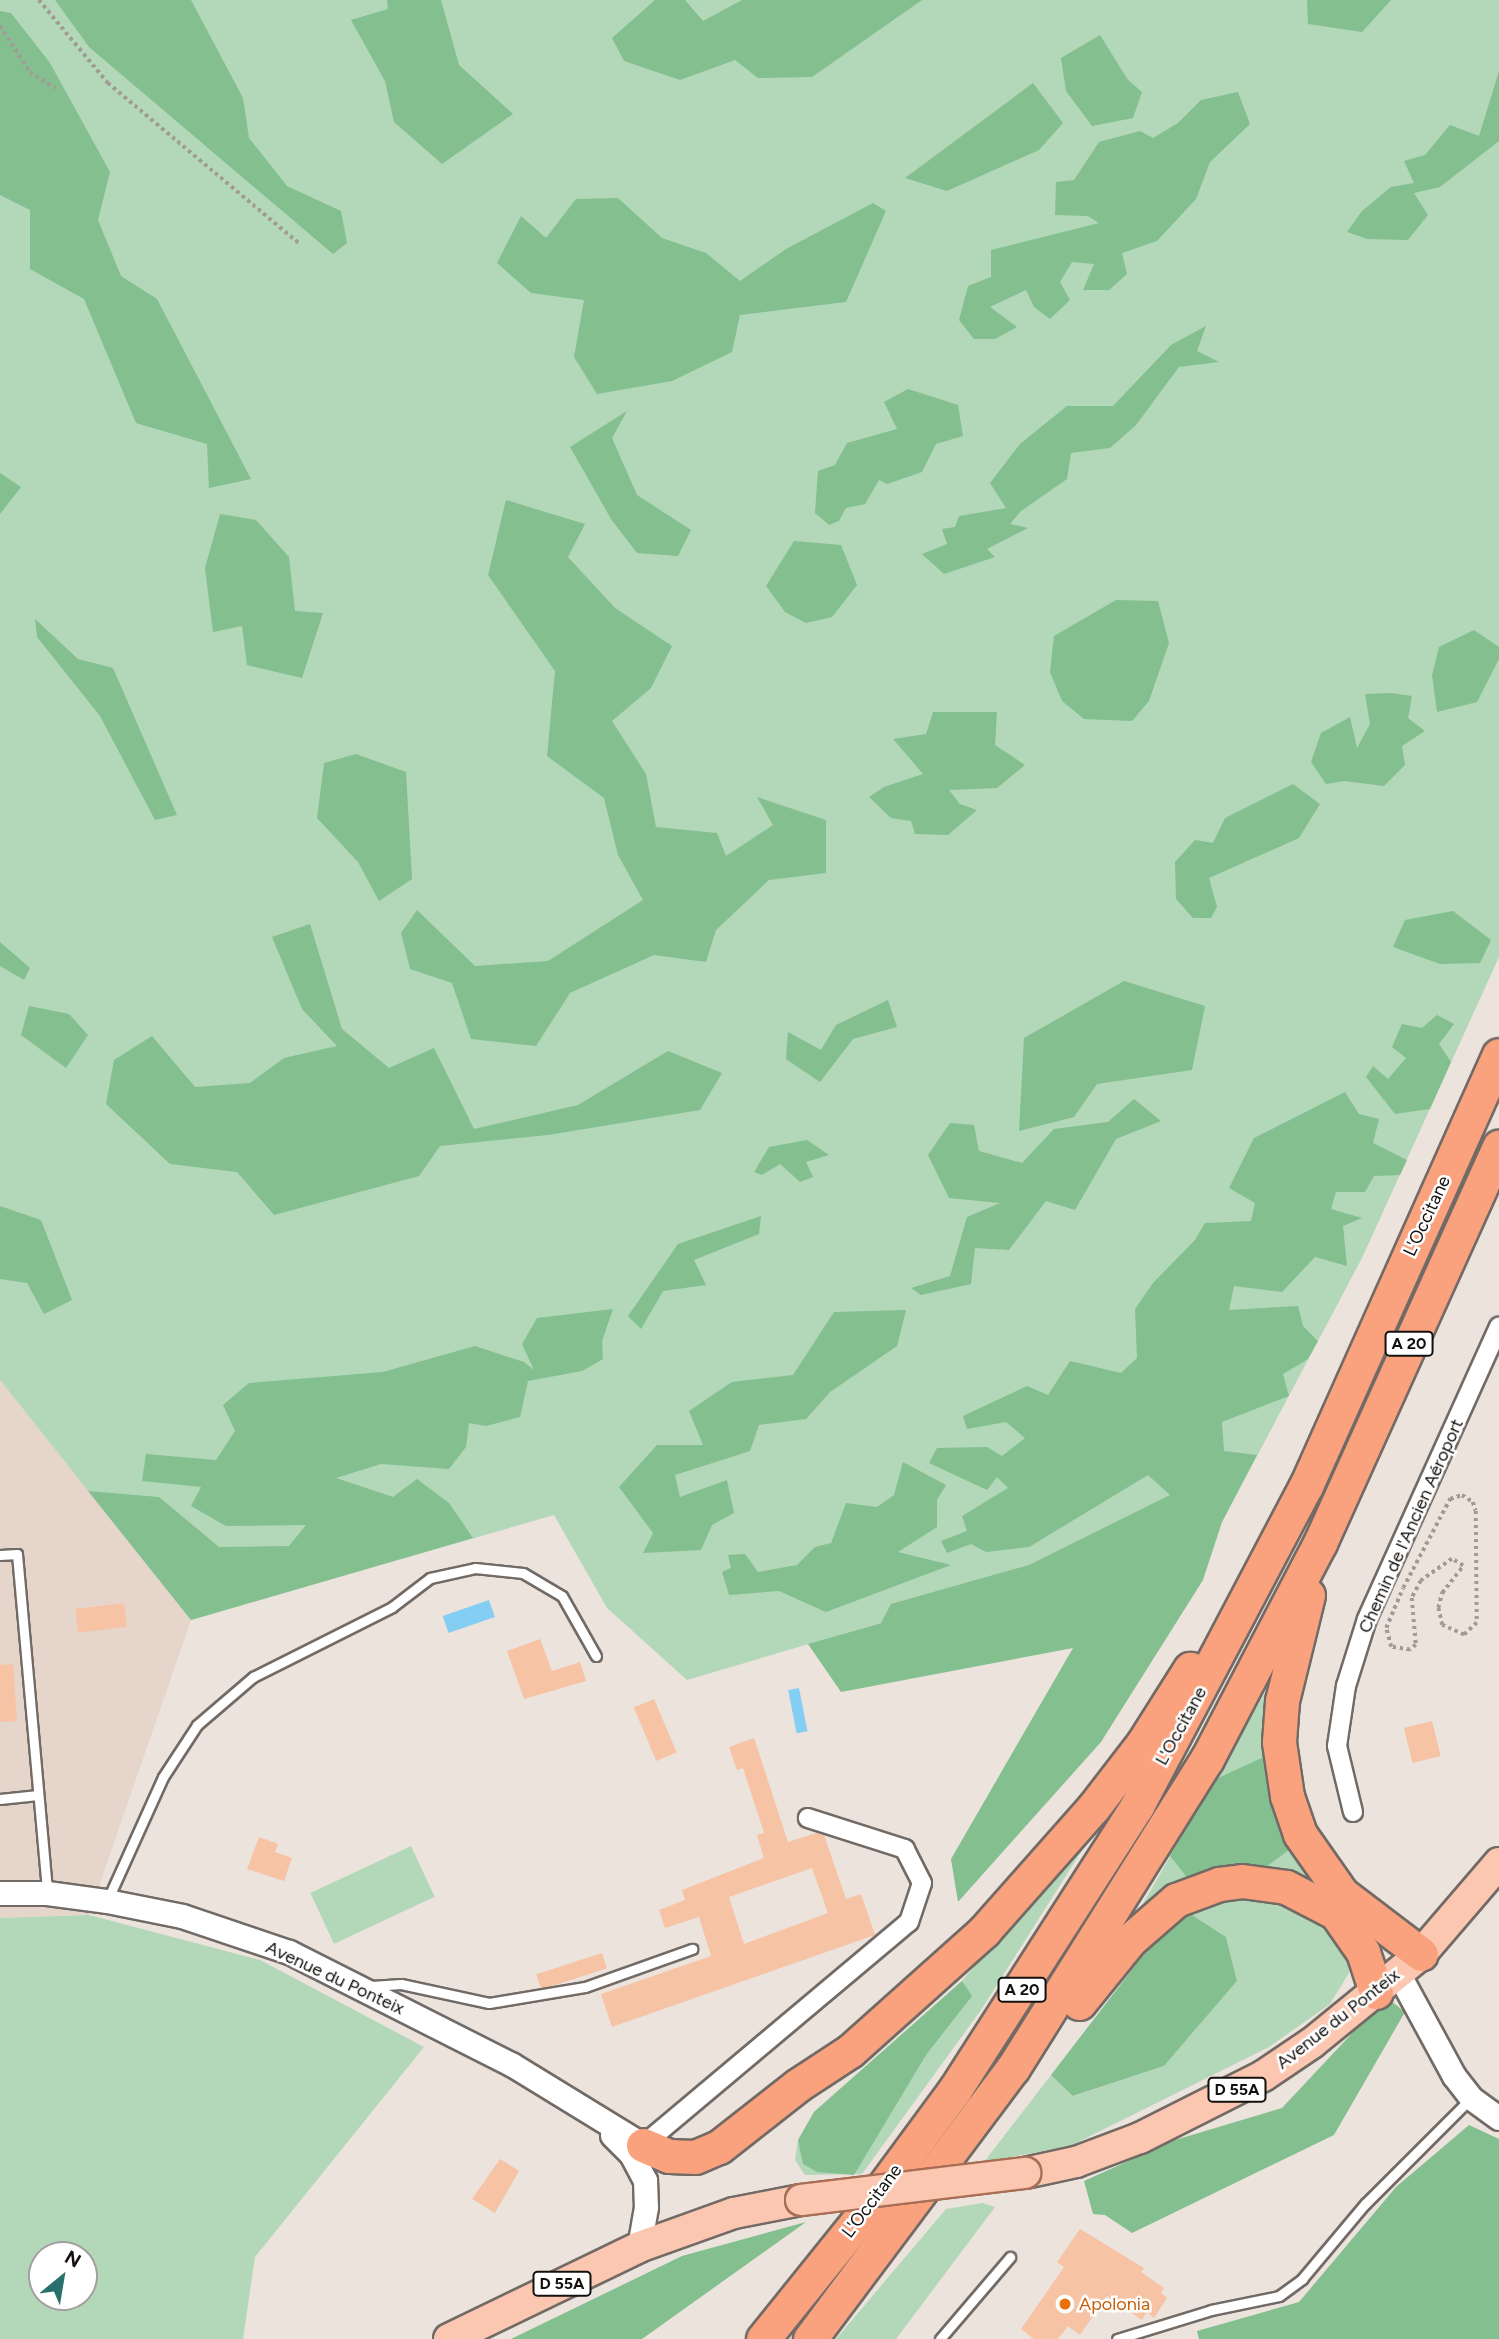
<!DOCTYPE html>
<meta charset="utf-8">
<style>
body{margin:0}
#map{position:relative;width:1499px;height:2339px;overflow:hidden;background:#ece3dd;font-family:Figtree,sans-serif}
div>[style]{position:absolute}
.built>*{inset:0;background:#e5d5cb}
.green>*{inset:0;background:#b2d7b9;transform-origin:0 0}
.forest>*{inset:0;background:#84bf90}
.water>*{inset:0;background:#84cef3;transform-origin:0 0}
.building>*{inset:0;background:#f6c3a4;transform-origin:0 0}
.path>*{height:3.5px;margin-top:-1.75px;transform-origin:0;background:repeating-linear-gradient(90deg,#a19a95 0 3.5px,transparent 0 7px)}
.roads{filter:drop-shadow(2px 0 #726a65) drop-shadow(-2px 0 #726a65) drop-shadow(0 2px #726a65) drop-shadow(0 -2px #726a65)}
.service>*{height:9px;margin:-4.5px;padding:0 4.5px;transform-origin:4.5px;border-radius:4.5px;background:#fff}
.minor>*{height:18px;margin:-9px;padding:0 9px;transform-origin:9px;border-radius:9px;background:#fff}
.tertiary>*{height:23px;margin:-11.5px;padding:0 11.5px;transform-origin:11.5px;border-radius:11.5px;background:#fff}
.primary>*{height:30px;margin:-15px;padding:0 15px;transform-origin:15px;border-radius:15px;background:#fcc7b1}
.motorway>*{height:33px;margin:-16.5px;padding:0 16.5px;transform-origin:16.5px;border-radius:16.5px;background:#faa17d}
.bridges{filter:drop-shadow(2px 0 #a96e56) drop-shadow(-2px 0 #a96e56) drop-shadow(0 2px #a96e56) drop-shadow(0 -2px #a96e56)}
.primary-bridge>*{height:30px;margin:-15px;padding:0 15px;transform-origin:15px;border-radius:15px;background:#fcc7b1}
.dots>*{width:19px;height:19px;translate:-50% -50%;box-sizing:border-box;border:4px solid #fff;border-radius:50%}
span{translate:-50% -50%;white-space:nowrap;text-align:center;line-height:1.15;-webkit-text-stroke:5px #fff;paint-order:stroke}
.shield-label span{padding:2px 5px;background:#fff;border:2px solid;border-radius:5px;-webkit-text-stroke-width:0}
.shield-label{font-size:16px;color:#13100e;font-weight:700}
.street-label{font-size:18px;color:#13100e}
.food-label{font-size:18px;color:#c56008}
.left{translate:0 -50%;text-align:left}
.north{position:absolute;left:28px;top:2241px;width:70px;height:70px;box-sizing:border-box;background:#fff;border:2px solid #a19f9f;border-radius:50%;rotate:30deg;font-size:19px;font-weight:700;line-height:28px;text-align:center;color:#13100e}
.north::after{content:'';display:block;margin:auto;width:24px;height:32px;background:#27706c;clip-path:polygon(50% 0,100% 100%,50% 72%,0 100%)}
</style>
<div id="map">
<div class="built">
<div style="clip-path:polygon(0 1380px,191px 1620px,89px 1915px,0 1918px)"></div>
</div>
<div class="green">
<div style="clip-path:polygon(0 0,1499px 0,1499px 957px,1362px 1258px,1222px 1522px,687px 1680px,607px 1608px,554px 1515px,191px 1620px,0 1380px)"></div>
<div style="clip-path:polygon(1280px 1667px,1266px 1756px,1326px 1890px,1266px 1867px,1216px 1871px,1134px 1919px)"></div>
<div style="clip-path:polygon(1115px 1798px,981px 2010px,862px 2174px,805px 2175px,795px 2160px,798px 2140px,814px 2112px,962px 1981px)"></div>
<div style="left:411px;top:1846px;width:56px;height:111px;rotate:65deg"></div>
<div style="clip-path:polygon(1230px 1891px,1304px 1903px,1351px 1944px,1349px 1973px,1330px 2004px,1269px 2047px,1070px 2146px,984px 2162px,1051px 2075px,1074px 2096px,1164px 2066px,1237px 1981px,1226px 1937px,1189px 1913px)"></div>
<div style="clip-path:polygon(evenodd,89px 1915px,260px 1960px,424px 2047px,255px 2257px,243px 2339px,0 2339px,0 1918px,89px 1915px,42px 2255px,84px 2255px,84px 2297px,42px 2297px,42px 2255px)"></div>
<div style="clip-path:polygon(983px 2203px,995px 2207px,896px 2339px,836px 2339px,946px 2209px)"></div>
</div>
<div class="forest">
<div style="clip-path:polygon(55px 0,191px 0,243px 98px,249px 138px,287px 186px,341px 211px,347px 243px,333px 254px,89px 47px)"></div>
<div style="clip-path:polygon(387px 0,441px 0,459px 65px,513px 114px,442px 164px,394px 122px,385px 81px,351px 20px,388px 9px)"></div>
<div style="clip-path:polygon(655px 0,685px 0,703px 21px,742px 0,922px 0,812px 77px,758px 78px,735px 60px,680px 80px,624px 61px,612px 38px)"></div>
<div style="clip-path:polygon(1307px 0,1391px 0,1362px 32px,1308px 24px)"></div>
<div style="clip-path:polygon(0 11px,11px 13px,50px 63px,110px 172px,98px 220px,121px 276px,157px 299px,251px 479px,209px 488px,207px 444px,136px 423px,84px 299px,30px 269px,30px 210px,0 195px)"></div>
<div style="clip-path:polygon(1100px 35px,1128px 80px,1142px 92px,1133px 118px,1092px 126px,1066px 91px,1061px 58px)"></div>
<div style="clip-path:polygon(1499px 71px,1499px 141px,1440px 187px,1414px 193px,1428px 215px,1408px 240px,1367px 239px,1347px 232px,1362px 211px,1391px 187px,1414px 183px,1404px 161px,1425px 155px,1450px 125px,1479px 136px)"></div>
<div style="clip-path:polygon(1033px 83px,1063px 123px,1039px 150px,947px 191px,905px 178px)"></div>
<div style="clip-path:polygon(1238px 92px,1250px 124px,1210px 162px,1196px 199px,1157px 241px,1122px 253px,1127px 274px,1109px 290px,1083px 290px,1094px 264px,1072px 262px,1060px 282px,1070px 300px,1050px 319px,1034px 307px,1026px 290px,990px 307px,1017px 327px,995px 339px,974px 339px,959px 320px,968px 286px,991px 277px,991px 250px,1099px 223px,1088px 216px,1055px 215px,1056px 182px,1074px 180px,1099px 142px,1140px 131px,1153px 138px,1178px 123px,1201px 100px)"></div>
<div style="clip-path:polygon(618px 198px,662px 238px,706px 253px,740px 281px,786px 249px,873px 203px,886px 211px,846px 302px,740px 315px,732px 352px,672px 381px,597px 394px,574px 357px,584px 300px,531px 293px,497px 263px,521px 216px,546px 238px,576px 199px)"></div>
<div style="clip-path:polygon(1206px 326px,1197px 351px,1219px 362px,1179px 367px,1136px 425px,1110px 448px,1071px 453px,1067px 479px,1021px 511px,1010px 524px,1028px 528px,987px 549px,995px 557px,944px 574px,922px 554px,947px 544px,942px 529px,955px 527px,959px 516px,1006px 508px,990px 483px,1020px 444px,1067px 406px,1113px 406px,1171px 345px)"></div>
<div style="clip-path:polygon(908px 389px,958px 405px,963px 436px,936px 444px,922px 472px,887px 484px,879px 480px,865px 504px,846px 508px,839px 521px,829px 525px,815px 513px,818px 471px,835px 465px,847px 443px,897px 429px,884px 402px)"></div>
<div style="clip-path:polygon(627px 411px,612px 438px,637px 495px,691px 530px,678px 556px,637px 553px,611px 519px,570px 447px)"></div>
<div style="clip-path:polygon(0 473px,21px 487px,0 514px)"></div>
<div style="clip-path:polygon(506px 500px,585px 524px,568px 557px,615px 608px,672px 646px,651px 688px,612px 721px,646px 774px,656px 827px,717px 833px,726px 856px,773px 825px,757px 797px,826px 820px,826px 873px,769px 880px,716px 930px,706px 962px,654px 955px,570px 993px,536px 1046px,471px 1039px,452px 983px,410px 969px,401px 933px,417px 910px,475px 966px,548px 961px,643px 900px,618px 855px,604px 798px,547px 756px,555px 671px,488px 575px)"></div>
<div style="clip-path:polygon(220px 514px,256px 520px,289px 557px,295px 611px,323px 613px,302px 678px,247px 665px,242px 626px,213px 632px,205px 568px)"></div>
<div style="clip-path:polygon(794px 541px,841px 545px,857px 585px,832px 617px,806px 623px,785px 612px,766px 586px)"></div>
<div style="clip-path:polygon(1116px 600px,1158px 601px,1169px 643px,1149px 701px,1132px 721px,1084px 719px,1062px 701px,1050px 672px,1054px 636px)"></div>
<div style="clip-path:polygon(35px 619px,78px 659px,113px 668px,177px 815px,155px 820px,100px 716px,37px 637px)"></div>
<div style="clip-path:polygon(1474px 630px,1499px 647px,1499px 659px,1477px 702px,1437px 712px,1432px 675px,1439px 647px)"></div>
<div style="clip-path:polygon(1391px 693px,1412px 696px,1408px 718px,1425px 731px,1402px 746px,1405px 765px,1384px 786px,1344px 781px,1326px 784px,1311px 762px,1321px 733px,1350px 717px,1357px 748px,1370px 724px,1365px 694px)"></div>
<div style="clip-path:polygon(933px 712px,997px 712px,995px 745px,1025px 765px,997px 788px,949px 790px,960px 804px,977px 810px,948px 835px,915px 834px,911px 821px,891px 818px,869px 797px,884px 787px,923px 774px,893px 739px,926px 734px)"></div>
<div style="clip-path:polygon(356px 754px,406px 772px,412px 879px,379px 901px,358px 862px,317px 818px,324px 763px)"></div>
<div style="clip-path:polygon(1293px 784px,1320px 804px,1299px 838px,1209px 878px,1217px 907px,1211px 918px,1193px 918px,1176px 899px,1175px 862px,1195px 840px,1213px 843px,1225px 818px)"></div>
<div style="clip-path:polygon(1453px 911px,1491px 940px,1480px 963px,1440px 964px,1393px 947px,1405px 920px)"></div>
<div style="clip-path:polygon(310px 924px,342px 1029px,389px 1068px,434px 1048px,474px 1129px,578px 1105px,668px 1051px,722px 1073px,700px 1110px,548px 1135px,440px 1146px,419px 1176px,274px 1215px,237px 1172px,170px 1164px,106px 1104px,114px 1060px,152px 1036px,195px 1087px,250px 1083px,284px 1058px,337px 1046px,302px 1009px,272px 937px)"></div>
<div style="clip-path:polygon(0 942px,30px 968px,24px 980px,0 966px)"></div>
<div style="clip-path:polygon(1124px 981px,1205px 1006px,1192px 1070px,1097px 1084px,1074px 1117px,1019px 1131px,1024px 1038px)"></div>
<div style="clip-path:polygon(888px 1000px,897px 1027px,853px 1039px,820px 1082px,786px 1059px,788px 1032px,821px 1050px,836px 1025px)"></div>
<div style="clip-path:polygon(29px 1006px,69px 1014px,88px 1035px,66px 1068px,21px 1035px)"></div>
<div style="clip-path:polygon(1437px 1015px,1454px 1024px,1439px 1044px,1451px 1062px,1430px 1109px,1395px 1114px,1366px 1077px,1373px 1066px,1388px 1079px,1406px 1058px,1392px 1047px,1402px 1024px,1422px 1028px)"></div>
<div style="clip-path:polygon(1345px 1092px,1359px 1114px,1379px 1119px,1373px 1143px,1407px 1160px,1400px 1175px,1374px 1176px,1365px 1192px,1336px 1192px,1331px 1209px,1362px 1218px,1343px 1226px,1347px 1266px,1315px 1257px,1282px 1292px,1234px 1286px,1229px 1310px,1298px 1306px,1303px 1326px,1318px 1341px,1308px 1359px,1283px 1374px,1289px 1396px,1222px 1422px,1224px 1451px,1257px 1455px,1222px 1522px,1203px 1580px,1101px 1742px,958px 1902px,951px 1859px,1073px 1648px,841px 1692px,808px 1644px,881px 1623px,891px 1604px,1029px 1565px,1170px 1495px,1148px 1475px,1029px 1547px,986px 1552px,971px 1544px,947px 1553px,941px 1541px,967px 1531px,962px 1516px,1008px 1488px,997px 1477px,987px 1490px,929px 1463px,937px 1448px,987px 1447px,1002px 1456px,1025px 1438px,1006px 1422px,967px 1429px,963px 1416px,1027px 1386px,1048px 1395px,1070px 1361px,1121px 1373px,1137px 1358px,1135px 1309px,1153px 1283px,1195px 1240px,1205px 1223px,1251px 1221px,1255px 1203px,1229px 1188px,1254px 1138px)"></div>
<div style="clip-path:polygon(1134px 1099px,1161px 1121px,1116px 1139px,1075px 1210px,1046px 1201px,1009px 1250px,975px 1248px,971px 1284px,921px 1295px,911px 1288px,950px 1276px,967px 1217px,1000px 1203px,949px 1198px,928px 1155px,950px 1123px,974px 1125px,979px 1151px,1022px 1163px,1054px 1129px,1108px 1122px)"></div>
<div style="clip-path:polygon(807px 1140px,829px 1155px,806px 1162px,813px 1177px,800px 1182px,780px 1164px,762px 1175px,754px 1172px,769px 1147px)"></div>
<div style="clip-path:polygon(0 1206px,41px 1220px,72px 1300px,44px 1314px,27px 1283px,0 1279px)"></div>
<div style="clip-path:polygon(761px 1216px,759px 1234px,694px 1260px,706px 1285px,663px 1291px,641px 1329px,628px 1316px,678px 1244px)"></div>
<div style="clip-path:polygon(613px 1309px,602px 1341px,603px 1359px,582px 1371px,528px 1381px,520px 1417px,486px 1426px,469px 1423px,466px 1447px,449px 1469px,381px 1464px,336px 1478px,393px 1497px,417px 1479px,449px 1503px,473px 1538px,191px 1620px,88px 1491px,159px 1497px,219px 1547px,289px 1546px,306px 1525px,226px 1526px,191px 1506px,201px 1487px,142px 1481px,146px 1454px,216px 1460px,235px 1431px,223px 1405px,249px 1383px,383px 1372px,475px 1346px,524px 1362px,534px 1370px,522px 1344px,537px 1318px)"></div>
<div style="clip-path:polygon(906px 1310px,897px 1346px,830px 1392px,806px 1419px,759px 1425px,750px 1451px,675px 1475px,680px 1497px,727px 1480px,734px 1513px,712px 1525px,701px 1550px,643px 1553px,653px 1533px,619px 1487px,657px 1445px,703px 1445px,689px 1411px,732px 1382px,793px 1375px,834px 1312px)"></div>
<div style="clip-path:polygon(903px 1462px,946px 1485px,937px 1500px,937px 1527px,898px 1552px,951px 1565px,826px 1612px,779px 1591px,729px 1595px,722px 1572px,731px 1568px,728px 1555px,745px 1554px,758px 1572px,797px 1565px,815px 1547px,831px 1543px,846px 1503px,877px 1507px,894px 1495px)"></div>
<div style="clip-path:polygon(1266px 1756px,1294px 1846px,1266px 1867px,1216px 1871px,1190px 1881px,1170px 1856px,1214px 1780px)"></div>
<div style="clip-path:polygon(1189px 1913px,1226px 1937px,1237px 1981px,1164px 2066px,1073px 2096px,1051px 2075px,1164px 1928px)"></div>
<div style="clip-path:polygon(962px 1981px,972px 1996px,926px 2055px,854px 2175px,817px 2172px,803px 2164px,798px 2140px,814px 2112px)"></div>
<div style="clip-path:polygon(1386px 1997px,1405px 2012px,1334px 2135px,1132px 2233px,1105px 2215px,1093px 2214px,1084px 2181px,1175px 2140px,1282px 2108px)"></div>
<div style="clip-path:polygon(1469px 2125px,1499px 2139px,1499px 2339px,1199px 2339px,1197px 2331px,1299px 2302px,1396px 2187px)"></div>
<div style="clip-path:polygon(806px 2222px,642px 2339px,511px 2339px,682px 2256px)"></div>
</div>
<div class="water">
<div style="left:489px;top:1600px;width:18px;height:49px;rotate:71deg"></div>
<div style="left:799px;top:1688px;width:44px;height:11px;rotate:79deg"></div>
</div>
<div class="building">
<div style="left:124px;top:1603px;width:24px;height:49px;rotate:83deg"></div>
<div style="clip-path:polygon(540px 1639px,552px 1671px,580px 1662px,586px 1681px,524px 1699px,507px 1651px)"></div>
<div style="clip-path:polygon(13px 1664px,17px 1721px,0 1722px,0 1665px)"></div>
<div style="left:654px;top:1699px;width:58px;height:22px;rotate:67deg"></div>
<div style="left:1432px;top:1721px;width:36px;height:29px;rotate:76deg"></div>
<div style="clip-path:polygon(evenodd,754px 1738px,788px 1842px,816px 1833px,824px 1835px,846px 1899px,861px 1894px,875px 1935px,612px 2027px,601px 1994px,711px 1956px,699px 1917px,665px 1928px,659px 1910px,685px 1900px,682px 1890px,764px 1858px,757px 1835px,764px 1833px,743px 1768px,737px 1770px,729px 1747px,754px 1738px,812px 1868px,828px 1913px,744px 1944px,729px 1897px,812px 1868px)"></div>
<div style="clip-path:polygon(259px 1837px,278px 1844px,275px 1852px,292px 1858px,284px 1881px,247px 1869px)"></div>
<div style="left:602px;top:1953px;width:16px;height:69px;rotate:72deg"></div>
<div style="clip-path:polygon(500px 2159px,519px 2171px,495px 2213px,472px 2199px)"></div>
<div style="clip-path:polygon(1080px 2229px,1144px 2268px,1141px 2272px,1164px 2288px,1161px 2293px,1167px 2298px,1154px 2318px,1147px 2312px,1142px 2320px,1107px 2296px,1080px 2335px,1068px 2326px,1058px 2339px,1034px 2339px,1021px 2329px,1064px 2267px,1057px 2262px)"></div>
</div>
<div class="path">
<div style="left:39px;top:0;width:108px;rotate:50.3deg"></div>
<div style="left:108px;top:83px;width:251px;rotate:40deg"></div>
<div style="left:0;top:26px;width:55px;rotate:56.9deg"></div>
<div style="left:30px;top:72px;width:30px;rotate:33deg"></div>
<div style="left:1462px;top:1495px;width:13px;rotate:32deg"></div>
<div style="left:1473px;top:1502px;width:9px;rotate:72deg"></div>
<div style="left:1476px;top:1511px;width:112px;rotate:89.5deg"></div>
<div style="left:1477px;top:1623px;width:18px;rotate:137deg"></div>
<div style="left:1464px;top:1635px;width:24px;rotate:-156deg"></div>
<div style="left:1442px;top:1625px;width:17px;rotate:-103deg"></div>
<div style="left:1438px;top:1608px;width:16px;rotate:-75deg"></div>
<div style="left:1442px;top:1593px;width:34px;rotate:-52deg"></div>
<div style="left:1463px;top:1566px;width:13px;rotate:-148deg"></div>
<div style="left:1452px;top:1559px;width:38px;rotate:145deg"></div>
<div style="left:1421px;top:1581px;width:19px;rotate:118deg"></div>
<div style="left:1412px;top:1598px;width:47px;rotate:85.1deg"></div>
<div style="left:1416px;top:1645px;width:8px;rotate:140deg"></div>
<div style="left:1410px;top:1650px;width:19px;rotate:-171deg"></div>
<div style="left:1391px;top:1647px;width:20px;rotate:-105deg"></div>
<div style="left:1386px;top:1628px;width:43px;rotate:-67deg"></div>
<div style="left:1403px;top:1588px;width:101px;rotate:-62.2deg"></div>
<div style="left:1450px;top:1499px;width:13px;rotate:-18deg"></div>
</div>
<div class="roads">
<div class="service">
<div style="left:0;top:1555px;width:17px;rotate:-3deg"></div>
<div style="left:17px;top:1554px;width:338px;rotate:84.9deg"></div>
<div style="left:0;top:1799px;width:38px;rotate:-6deg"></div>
<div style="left:107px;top:1901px;width:136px;rotate:-65.7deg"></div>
<div style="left:163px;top:1777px;width:62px;rotate:-56.8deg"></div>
<div style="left:197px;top:1725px;width:74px;rotate:-40.6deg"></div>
<div style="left:253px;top:1677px;width:156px;rotate:-26.7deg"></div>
<div style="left:392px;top:1607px;width:48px;rotate:-37.3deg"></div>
<div style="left:430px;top:1578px;width:46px;rotate:-12.5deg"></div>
<div style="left:475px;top:1568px;width:48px;rotate:5.9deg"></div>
<div style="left:523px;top:1573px;width:45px;rotate:30.5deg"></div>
<div style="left:562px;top:1596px;width:69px;rotate:60.5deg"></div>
<div style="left:371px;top:1986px;width:30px;rotate:-4deg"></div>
<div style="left:401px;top:1984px;width:90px;rotate:12.2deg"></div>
<div style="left:489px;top:2003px;width:97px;rotate:-9.5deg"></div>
<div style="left:585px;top:1987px;width:114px;rotate:-19.6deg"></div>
<div style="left:940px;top:2339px;width:108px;rotate:-49.5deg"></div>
<div style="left:1117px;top:2339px;width:98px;rotate:-17.1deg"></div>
<div style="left:1211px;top:2310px;width:69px;rotate:-11.6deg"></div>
<div style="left:1279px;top:2296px;width:29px;rotate:-36deg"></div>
<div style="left:1302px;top:2279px;width:98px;rotate:-50deg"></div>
<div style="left:1365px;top:2204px;width:148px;rotate:-45deg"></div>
</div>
<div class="minor">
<div style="left:1353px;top:1812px;width:68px;rotate:-103.6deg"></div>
<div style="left:1337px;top:1746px;width:61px;rotate:-81.5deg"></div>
<div style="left:1346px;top:1686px;width:70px;rotate:-72.6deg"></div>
<div style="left:1367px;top:1619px;width:321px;rotate:-65.7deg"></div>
<div style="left:643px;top:2145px;width:347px;rotate:-40deg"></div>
<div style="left:909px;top:1922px;width:41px;rotate:-71.6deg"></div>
<div style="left:922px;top:1883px;width:38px;rotate:-117deg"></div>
<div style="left:905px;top:1849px;width:102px;rotate:-162.3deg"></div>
</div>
<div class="tertiary">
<div style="left:0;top:1893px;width:47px"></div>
<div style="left:47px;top:1893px;width:61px;rotate:7.6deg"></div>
<div style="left:107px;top:1901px;width:76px;rotate:11.3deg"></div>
<div style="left:182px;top:1916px;width:113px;rotate:18.6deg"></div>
<div style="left:289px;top:1952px;width:249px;rotate:26.8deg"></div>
<div style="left:511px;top:2064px;width:155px;rotate:31.5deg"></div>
<div style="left:1398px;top:1973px;width:117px;rotate:61.5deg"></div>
<div style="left:1454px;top:2076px;width:28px;rotate:52deg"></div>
<div style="left:1471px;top:2098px;width:34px;rotate:36deg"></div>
<div style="left:612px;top:2135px;width:27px;rotate:45deg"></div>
<div style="left:631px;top:2154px;width:30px;rotate:62deg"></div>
<div style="left:645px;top:2180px;width:27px;rotate:88deg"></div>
<div style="left:646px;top:2207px;width:41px;rotate:99.9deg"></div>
</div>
<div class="primary">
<div style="left:1025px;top:2173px;width:52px;rotate:-12.2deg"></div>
<div style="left:1076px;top:2162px;width:68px;rotate:-20.6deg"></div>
<div style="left:1140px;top:2138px;width:138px;rotate:-26.8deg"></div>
<div style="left:1263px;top:2076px;width:59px;rotate:-34deg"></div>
<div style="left:1312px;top:2043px;width:141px;rotate:-39.2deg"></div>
<div style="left:1421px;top:1954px;width:120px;rotate:-49.4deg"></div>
<div style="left:449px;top:2339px;width:211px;rotate:-25.8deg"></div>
<div style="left:639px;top:2247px;width:101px;rotate:-19.7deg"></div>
<div style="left:734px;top:2213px;width:68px;rotate:-11deg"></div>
</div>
<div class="motorway">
<div style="left:1308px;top:1595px;width:109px;rotate:103.8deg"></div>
<div style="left:1282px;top:1701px;width:41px;rotate:94.2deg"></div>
<div style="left:1279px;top:1742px;width:55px;rotate:81.6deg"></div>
<div style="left:1287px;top:1796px;width:40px;rotate:71.1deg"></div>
<div style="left:1300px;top:1834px;width:73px;rotate:55deg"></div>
<div style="left:1342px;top:1894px;width:99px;rotate:37.2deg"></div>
<div style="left:1079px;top:2003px;width:81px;rotate:-51deg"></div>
<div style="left:1130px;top:1940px;width:61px;rotate:-41deg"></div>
<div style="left:1176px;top:1900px;width:46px;rotate:-20.4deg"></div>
<div style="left:1219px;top:1884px;width:23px;rotate:-7deg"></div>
<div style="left:1242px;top:1881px;width:44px;rotate:7.8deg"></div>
<div style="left:1286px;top:1887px;width:56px;rotate:27.5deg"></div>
<div style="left:1336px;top:1913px;width:47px;rotate:55.3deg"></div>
<div style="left:1363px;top:1952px;width:42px;rotate:72deg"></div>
<div style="left:643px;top:2145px;width:28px;rotate:23deg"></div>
<div style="left:669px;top:2156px;width:26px;rotate:2deg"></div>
<div style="left:695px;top:2157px;width:26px;rotate:-23deg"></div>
<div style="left:719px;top:2147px;width:100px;rotate:-38.1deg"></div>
<div style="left:798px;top:2085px;width:62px;rotate:-33.2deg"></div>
<div style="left:850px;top:2051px;width:180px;rotate:-41.8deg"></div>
<div style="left:984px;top:1931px;width:164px;rotate:-48.5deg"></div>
<div style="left:1093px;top:1808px;width:82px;rotate:-52.4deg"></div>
<div style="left:1143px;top:1743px;width:88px;rotate:-57.6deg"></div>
<div style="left:763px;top:2339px;width:156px;rotate:-51.2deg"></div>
<div style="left:861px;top:2217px;width:157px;rotate:-53.6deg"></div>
<div style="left:954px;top:2091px;width:339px;rotate:-57.3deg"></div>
<div style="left:1137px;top:1806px;width:362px;rotate:-62.2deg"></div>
<div style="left:1306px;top:1486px;width:472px;rotate:-65.9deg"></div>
<div style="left:810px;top:2339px;width:339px;rotate:-53.2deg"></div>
<div style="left:1013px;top:2068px;width:365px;rotate:-57.9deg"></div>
<div style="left:1207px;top:1759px;width:244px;rotate:-62.4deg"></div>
<div style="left:1320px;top:1543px;width:435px;rotate:-65.7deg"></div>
</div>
</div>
<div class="bridges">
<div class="primary-bridge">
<div style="left:801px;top:2200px;width:226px;rotate:-6.9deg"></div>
</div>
</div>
<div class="dots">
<div style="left:1065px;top:2304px;background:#e8710a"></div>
</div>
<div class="shield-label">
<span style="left:1409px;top:1344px">A 20</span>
<span style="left:1022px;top:1990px">A 20</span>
<span style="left:1237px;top:2090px">D 55A</span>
<span style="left:562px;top:2284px">D 55A</span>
</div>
<div class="street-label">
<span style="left:1427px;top:1216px;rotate:-65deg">L'Occitane</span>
<span style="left:1411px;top:1526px;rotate:-66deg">Chemin de l'Ancien Aéroport</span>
<span style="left:1181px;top:1726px;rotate:-61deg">L'Occitane</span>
<span style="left:335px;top:1978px;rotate:25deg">Avenue du Ponteix</span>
<span style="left:1338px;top:2019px;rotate:-38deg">Avenue du Ponteix</span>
<span style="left:872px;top:2201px;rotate:-53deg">L'Occitane</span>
</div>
<div class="food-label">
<span class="left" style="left:1079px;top:2304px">Apolonia</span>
</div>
<div class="north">N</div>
</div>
